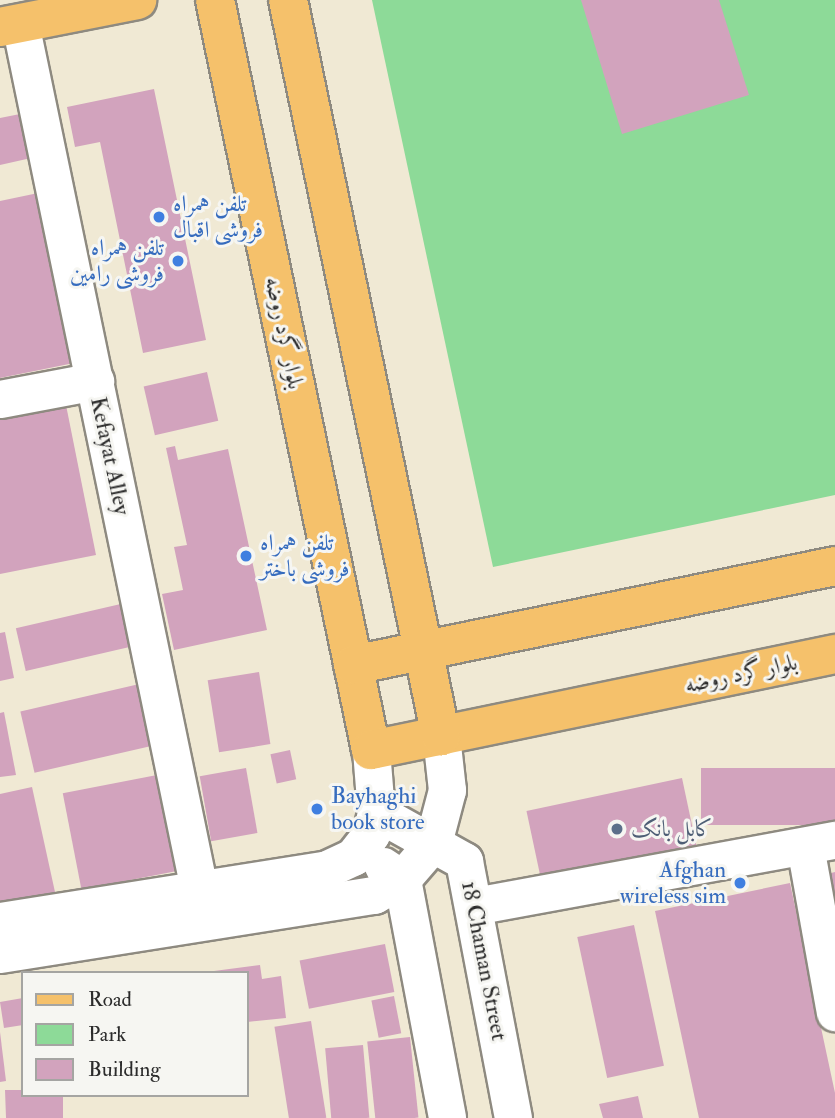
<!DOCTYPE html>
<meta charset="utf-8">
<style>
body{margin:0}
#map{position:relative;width:835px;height:1118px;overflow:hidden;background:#f0e9d4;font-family:"IM FELL Double Pica",Amiri,serif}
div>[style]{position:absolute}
.green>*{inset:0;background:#8dda98}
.building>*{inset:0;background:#d2a3bd;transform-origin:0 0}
.roads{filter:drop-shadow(2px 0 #8e8a80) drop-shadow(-2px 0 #8e8a80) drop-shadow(0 2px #8e8a80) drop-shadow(0 -2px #8e8a80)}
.minor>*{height:37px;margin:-18.5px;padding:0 18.5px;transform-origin:18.5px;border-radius:18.5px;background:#fff}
.major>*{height:38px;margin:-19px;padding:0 19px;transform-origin:19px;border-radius:19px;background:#f5c16b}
.dots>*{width:19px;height:19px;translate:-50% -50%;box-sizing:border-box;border:4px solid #f6f6f2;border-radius:50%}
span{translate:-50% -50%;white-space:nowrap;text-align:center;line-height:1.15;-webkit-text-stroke:6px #f6f6f2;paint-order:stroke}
.shop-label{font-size:23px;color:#366cbe}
.left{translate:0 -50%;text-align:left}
.right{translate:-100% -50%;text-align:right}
.street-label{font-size:23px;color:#2b2b2b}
.service-label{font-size:23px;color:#4e5e75}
.legend{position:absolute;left:21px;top:971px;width:228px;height:126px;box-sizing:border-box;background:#f6f6f2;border:2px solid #a5a5a2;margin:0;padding:9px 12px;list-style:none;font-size:21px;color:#2b2b2b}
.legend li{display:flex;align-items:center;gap:14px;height:35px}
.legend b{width:35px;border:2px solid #a5a5a2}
</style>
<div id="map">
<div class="green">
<div style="clip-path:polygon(372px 0,835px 0,835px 495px,493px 567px)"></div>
</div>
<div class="building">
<div style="clip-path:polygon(581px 0,719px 0,749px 95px,622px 134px)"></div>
<div style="clip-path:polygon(154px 89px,206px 340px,143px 353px,100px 142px,75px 147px,67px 107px)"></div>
<div style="clip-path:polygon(30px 112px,40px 156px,0 165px,0 118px)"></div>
<div style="clip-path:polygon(43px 192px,79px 362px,0 378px,0 201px)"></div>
<div style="left:207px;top:372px;width:50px;height:65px;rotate:77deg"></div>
<div style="clip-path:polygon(66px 405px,96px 555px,0 574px,0 418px)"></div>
<div style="clip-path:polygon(175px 446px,178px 460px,228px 449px,267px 630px,174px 650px,162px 594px,183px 590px,174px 547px,187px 545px,166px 448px)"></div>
<div style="left:125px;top:603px;width:44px;height:112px;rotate:77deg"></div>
<div style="clip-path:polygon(5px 632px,14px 678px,0 681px,0 633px)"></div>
<div style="left:259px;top:672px;width:73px;height:52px;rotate:81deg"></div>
<div style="left:148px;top:682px;width:63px;height:131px;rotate:77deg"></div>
<div style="clip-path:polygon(4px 712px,16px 775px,0 777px,0 713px)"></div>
<div style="left:290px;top:750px;width:30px;height:20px;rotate:78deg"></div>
<div style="left:246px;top:768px;width:66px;height:47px;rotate:80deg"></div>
<div style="left:835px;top:768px;width:57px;height:134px;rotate:90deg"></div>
<div style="left:157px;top:775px;width:98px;height:96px;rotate:79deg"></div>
<div style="left:682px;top:778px;width:79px;height:159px;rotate:78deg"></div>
<div style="clip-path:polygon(32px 787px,55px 892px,0 903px,0 794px)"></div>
<div style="clip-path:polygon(835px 872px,835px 931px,823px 875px)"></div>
<div style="clip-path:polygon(790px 883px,835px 1093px,835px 1118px,699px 1118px,655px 911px)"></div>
<div style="left:634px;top:925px;width:144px;height:58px;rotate:78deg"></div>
<div style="left:385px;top:944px;width:49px;height:87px;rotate:79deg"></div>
<div style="clip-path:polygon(260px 965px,262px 979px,281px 976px,286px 1018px,247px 1022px,247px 973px,214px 971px)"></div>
<div style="left:394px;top:996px;width:38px;height:23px;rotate:79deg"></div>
<div style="clip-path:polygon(23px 998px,23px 1025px,4px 1028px,0 1002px)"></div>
<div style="left:311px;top:1021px;width:98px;height:37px;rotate:81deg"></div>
<div style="clip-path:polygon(0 1032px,6px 1081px,0 1082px)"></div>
<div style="left:410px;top:1037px;width:81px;height:43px;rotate:84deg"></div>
<div style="left:363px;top:1045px;width:73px;height:38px;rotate:85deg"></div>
<div style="clip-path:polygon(5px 1090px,23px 1090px,23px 1095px,63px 1095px,63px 1118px,6px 1118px)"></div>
<div style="clip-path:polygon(638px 1096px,643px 1118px,603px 1118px,599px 1104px)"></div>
</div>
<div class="roads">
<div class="minor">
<div style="left:20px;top:23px;width:884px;rotate:78.32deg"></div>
<div style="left:0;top:399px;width:97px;rotate:-10.7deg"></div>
<div style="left:376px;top:812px;width:101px;rotate:29.1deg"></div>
<div style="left:464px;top:861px;width:262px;rotate:79.2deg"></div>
<div style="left:805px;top:846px;width:169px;rotate:79.8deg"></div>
<div style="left:383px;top:866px;width:23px;rotate:34deg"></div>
<div style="left:402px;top:879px;width:243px;rotate:79.3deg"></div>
<div style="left:474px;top:906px;width:367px;rotate:-10.4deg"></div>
<div style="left:0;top:921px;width:331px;rotate:-9deg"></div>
<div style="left:327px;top:869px;width:29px;rotate:-25deg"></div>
<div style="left:353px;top:857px;width:29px;rotate:-52deg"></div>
<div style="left:371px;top:834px;width:23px;rotate:-77deg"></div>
<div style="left:376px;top:812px;width:62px;rotate:-94.6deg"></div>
<div style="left:0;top:954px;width:379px;rotate:-9deg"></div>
<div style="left:374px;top:895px;width:32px;rotate:-30deg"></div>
<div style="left:402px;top:879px;width:48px;rotate:-49.3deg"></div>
<div style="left:433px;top:843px;width:55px;rotate:-75.2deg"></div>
<div style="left:447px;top:790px;width:54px;rotate:-96.3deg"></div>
</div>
<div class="major">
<div style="left:215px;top:0;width:766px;rotate:78.25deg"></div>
<div style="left:371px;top:750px;width:474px;rotate:-11.7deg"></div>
<div style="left:288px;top:0;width:752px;rotate:78.26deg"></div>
<div style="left:0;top:27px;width:140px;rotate:-11.1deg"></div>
<div style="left:353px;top:665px;width:492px;rotate:-11.6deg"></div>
</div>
</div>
<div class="dots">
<div style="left:159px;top:217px;background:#3f7fe0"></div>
<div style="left:178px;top:261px;background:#3f7fe0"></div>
<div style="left:246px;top:556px;background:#3f7fe0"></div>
<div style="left:317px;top:809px;background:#3f7fe0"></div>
<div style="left:617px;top:829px;background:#5c6f8a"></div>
<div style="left:740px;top:883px;background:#3f7fe0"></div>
</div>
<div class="shop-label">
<span class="left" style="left:173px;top:217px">تلفن همراه<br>فروشی اقبال</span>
<span class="right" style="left:164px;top:261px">تلفن همراه<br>فروشی رامین</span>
<span class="left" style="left:260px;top:556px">تلفن همراه<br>فروشی باختر</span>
<span class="left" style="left:331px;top:809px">Bayhaghi<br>book store</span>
<span class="right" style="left:726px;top:883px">Afghan<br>wireless sim</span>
</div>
<div class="street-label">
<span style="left:284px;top:333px;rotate:78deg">بلوار گرد روضه</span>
<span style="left:110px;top:456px;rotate:78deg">Kefayat Alley</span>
<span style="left:741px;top:674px;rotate:-12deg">بلوار گرد روضه</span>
<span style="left:484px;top:961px;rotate:79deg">18 Chaman Street</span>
</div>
<div class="service-label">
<span class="left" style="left:631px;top:829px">کابل بانک</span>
</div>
<ul class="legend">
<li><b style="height:9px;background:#f5c16b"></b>Road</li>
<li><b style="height:19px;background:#8dda98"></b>Park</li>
<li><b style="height:19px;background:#d2a3bd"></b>Building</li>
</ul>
</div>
